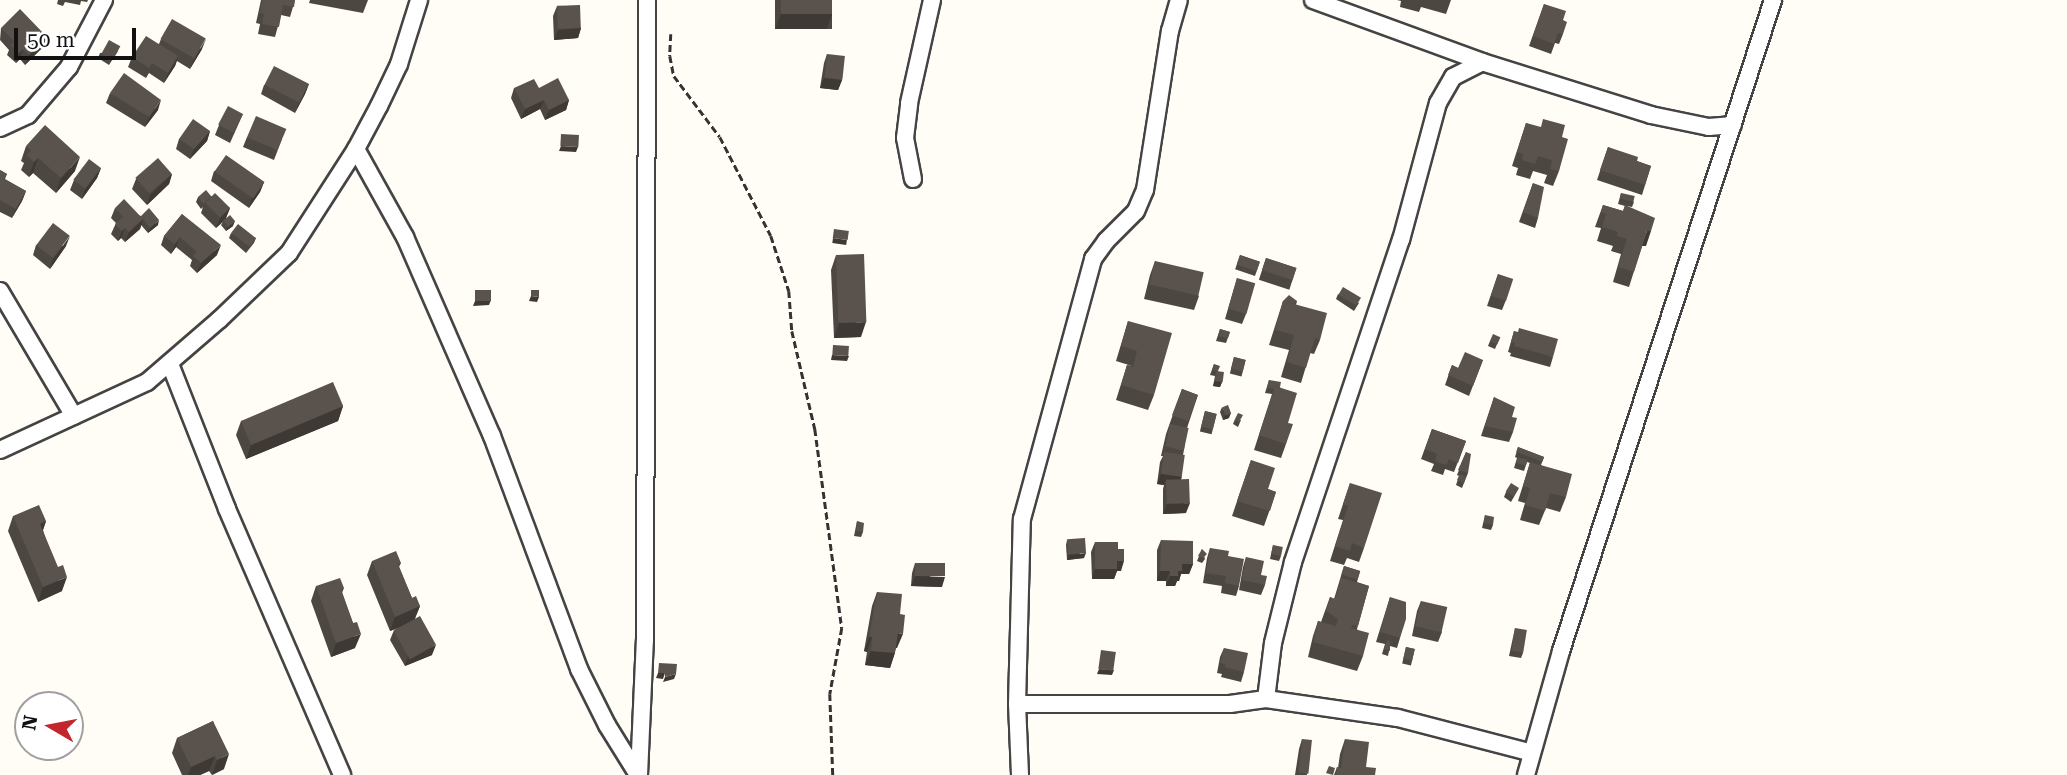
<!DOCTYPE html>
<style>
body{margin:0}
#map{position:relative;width:2067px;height:775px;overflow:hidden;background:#fffdf5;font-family:"Roboto Serif",serif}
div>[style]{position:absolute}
.path>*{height:2.5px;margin-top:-1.25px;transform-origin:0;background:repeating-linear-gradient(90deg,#333 0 7px,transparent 0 10.5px)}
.roads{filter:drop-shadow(2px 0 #444) drop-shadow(-2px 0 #444) drop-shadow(0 2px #444) drop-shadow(0 -2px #444)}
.minor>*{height:16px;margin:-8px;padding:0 8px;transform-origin:8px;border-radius:8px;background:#fff}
.wall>*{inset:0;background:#4d4742;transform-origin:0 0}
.shaded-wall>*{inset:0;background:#3f3936;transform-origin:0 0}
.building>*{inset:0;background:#5a524d;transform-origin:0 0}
span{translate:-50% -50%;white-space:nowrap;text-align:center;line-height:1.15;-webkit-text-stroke:7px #fff;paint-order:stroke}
.north{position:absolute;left:14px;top:691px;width:70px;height:70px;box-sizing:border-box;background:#fff;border:2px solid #a0a0a0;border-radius:50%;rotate:280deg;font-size:19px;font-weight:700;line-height:28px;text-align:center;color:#111}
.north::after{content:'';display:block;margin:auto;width:24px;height:32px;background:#c4262e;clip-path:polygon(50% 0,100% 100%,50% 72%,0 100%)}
.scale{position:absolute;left:14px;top:28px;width:122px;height:32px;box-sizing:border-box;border:4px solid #111;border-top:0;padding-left:9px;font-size:21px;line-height:24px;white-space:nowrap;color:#111;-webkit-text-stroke:5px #fff;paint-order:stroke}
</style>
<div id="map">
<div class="path">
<div style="left:671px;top:34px;width:22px;rotate:93deg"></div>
<div style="left:670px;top:56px;width:20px;rotate:79deg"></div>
<div style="left:674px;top:76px;width:76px;rotate:53deg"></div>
<div style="left:720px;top:137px;width:111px;rotate:62.7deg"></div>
<div style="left:771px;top:236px;width:58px;rotate:71.9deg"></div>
<div style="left:789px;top:291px;width:40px;rotate:85.7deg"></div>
<div style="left:792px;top:331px;width:101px;rotate:76.8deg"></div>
<div style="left:815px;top:429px;width:201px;rotate:82.3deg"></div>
<div style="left:842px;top:628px;width:67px;rotate:100.3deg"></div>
<div style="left:830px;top:694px;width:81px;rotate:87.9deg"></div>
</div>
<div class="roads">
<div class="minor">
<div style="left:1313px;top:0;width:180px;rotate:20.1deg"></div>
<div style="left:1482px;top:62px;width:177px;rotate:17.4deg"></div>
<div style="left:1651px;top:115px;width:59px;rotate:11.7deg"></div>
<div style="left:1709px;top:127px;width:24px;rotate:-5deg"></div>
<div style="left:0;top:128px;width:31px;rotate:-25deg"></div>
<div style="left:28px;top:115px;width:63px;rotate:-49.5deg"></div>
<div style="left:69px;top:67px;width:76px;rotate:-62.4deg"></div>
<div style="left:356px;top:149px;width:101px;rotate:60.9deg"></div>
<div style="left:405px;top:237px;width:217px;rotate:66.4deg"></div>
<div style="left:492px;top:436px;width:249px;rotate:69.5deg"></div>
<div style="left:579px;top:669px;width:63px;rotate:63.4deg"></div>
<div style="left:607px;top:725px;width:59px;rotate:58.2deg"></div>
<div style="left:913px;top:179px;width:42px;rotate:-101deg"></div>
<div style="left:905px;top:138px;width:35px;rotate:-83deg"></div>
<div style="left:909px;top:103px;width:106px;rotate:-77.4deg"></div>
<div style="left:0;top:291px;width:145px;rotate:59.4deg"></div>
<div style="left:170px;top:364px;width:156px;rotate:68.5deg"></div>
<div style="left:227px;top:509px;width:290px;rotate:66.6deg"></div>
<div style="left:0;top:450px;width:162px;rotate:-24.8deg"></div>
<div style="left:147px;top:382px;width:96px;rotate:-40.8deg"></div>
<div style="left:220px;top:319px;width:95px;rotate:-43.7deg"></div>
<div style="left:289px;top:253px;width:124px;rotate:-57.2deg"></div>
<div style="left:356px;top:149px;width:49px;rotate:-61.9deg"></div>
<div style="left:379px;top:106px;width:47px;rotate:-64.5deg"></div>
<div style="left:399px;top:64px;width:67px;rotate:-72.6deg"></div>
<div style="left:1266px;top:699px;width:56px;rotate:-82.9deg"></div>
<div style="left:1273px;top:643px;width:83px;rotate:-76.1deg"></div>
<div style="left:1293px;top:562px;width:340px;rotate:-71.5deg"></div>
<div style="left:1401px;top:240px;width:142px;rotate:-74.9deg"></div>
<div style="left:1438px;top:103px;width:30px;rotate:-60deg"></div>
<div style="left:1453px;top:77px;width:33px;rotate:-27deg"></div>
<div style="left:1017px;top:704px;width:213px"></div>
<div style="left:1230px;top:704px;width:36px;rotate:-8deg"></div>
<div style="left:1266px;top:699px;width:133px;rotate:8.2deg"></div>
<div style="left:1398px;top:718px;width:138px;rotate:14.6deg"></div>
<div style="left:639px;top:775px;width:135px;rotate:-87.5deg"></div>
<div style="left:645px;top:640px;width:640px;rotate:-89.82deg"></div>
<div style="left:1020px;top:775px;width:71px;rotate:-92.4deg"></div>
<div style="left:1017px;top:704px;width:185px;rotate:-88.5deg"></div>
<div style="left:1022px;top:519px;width:270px;rotate:-74.7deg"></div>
<div style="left:1093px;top:259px;width:22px;rotate:-54deg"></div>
<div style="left:1106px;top:241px;width:42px;rotate:-45deg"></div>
<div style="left:1136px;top:211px;width:23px;rotate:-67deg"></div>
<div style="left:1145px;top:190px;width:161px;rotate:-81.1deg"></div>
<div style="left:1170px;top:31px;width:32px;rotate:-74deg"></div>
<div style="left:1526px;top:775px;width:129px;rotate:-74.2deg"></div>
<div style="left:1561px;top:651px;width:685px;rotate:-71.96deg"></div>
</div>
</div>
<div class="wall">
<div style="clip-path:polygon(58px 0,88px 0,87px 2px,81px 1px,80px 5px,65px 2px,63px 6px,57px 4px)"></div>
<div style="clip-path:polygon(261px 0,295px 0,290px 17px,281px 15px,275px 37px,258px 34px,260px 24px,256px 23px)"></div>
<div style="clip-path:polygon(310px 0,368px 0,363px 13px,309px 3px)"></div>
<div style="left:775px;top:0;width:57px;height:29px"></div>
<div style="clip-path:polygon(1397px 0,1451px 0,1446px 14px,1421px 7px,1419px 12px,1400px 7px,1401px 1px)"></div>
<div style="clip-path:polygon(1544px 4px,1563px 20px,1563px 34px,1559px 44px,1555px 43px,1551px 54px,1529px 46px)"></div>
<div style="clip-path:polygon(557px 6px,581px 28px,578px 38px,554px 40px,553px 16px)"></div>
<div style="clip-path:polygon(1px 28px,47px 37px,43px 47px,25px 65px,20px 59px,16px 63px,7px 55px,9px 50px,0 40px)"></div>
<div style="clip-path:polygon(161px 39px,202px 49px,190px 69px,177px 61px,175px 66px,164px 83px,149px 73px,146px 78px,128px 67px,132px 57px,159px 44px)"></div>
<div style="clip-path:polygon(118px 51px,109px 65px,98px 58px,100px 53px)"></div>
<div style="clip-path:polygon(827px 54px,842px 80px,838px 90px,820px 88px,824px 63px)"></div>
<div style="clip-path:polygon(309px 84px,305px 94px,295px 113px,261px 94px,264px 85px)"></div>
<div style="clip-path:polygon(514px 88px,539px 88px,569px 100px,566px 110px,545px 120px,540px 109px,521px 119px,511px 98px)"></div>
<div style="clip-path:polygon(110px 93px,158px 110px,145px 127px,106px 103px)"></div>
<div style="clip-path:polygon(243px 114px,230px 143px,215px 135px,219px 125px)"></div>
<div style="clip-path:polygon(1526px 123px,1562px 137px,1559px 171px,1553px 186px,1544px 183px,1547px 175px,1533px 171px,1530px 179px,1516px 175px,1518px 168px,1512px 166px)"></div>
<div style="clip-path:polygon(210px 131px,207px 141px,190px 159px,176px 149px,179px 139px)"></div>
<div style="clip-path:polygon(247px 137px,282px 139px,274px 160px,243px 147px)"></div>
<div style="clip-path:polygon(26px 146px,75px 171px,56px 193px,33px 173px,29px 177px,21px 170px,24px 163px,21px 161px)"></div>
<div style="clip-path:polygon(1608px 147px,1637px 161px,1651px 166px,1642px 195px,1597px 180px)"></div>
<div style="clip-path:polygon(101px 168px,97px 178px,82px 199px,70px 190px,74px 180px)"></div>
<div style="clip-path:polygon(0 170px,7px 174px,5px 179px,26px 191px,22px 201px,12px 218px,0 212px)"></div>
<div style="clip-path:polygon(214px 171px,264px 182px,260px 192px,249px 208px,211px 181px)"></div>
<div style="clip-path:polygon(172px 174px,169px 184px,147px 205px,132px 189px,136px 179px)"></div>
<div style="clip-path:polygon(1533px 183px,1538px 218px,1535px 228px,1519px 222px)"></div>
<div style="clip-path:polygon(1621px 193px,1634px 202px,1632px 207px,1627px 206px,1646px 246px,1642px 246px,1629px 287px,1613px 282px,1621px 254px,1611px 251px,1613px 246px,1597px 241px,1601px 228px,1595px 227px,1603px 205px,1623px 211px,1625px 206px,1618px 204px)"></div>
<div style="clip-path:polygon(211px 196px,230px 208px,226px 218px,233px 226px,226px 231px,221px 225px,223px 222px,216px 228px,201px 213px,203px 207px,201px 209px,196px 202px,198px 197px)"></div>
<div style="clip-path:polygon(115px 208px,141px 216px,158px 225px,148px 233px,141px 225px,140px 229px,125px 242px,121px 238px,118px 241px,111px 234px,116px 223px,111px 218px)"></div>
<div style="clip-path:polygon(182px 214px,217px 255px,197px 273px,190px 266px,192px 260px,176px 247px,171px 254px,161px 245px,164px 236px)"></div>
<div style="clip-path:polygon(231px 233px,256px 238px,254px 243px,246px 253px,229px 238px)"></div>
<div style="clip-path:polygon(36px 245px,66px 246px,50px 269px,33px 255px)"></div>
<div style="clip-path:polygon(836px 255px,861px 337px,834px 338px,831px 270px)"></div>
<div style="left:1240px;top:255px;width:21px;height:15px;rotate:19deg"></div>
<div style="left:1266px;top:258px;width:32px;height:23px;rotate:18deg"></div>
<div style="clip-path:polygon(1155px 261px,1199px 296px,1194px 310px,1144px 299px,1150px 275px)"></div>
<div style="clip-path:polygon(1498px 274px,1506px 300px,1502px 310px,1487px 306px)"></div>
<div style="clip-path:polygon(1237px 278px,1246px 314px,1242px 324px,1225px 319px)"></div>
<div style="clip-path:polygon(1338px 294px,1359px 303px,1354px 311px,1336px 299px)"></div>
<div style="clip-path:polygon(1283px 301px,1297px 301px,1296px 305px,1320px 340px,1314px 354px,1310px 353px,1301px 383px,1281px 377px,1289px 350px,1269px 345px)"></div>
<div style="clip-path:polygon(1128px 321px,1154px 395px,1148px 410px,1116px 400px,1127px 365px,1132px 366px,1116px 361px)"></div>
<div style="clip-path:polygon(1220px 329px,1230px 332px,1226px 343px,1216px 341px)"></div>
<div style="clip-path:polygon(1514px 331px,1553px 357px,1550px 367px,1510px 356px,1511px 353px,1508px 352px)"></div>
<div style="clip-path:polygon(1500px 337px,1495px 349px,1488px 346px,1490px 341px)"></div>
<div style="left:1234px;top:357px;width:12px;height:17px;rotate:14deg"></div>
<div style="clip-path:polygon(1483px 360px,1469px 396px,1445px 385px,1452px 365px,1458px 368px)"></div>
<div style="clip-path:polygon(1214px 364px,1218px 371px,1222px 382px,1220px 387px,1213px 386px,1215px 376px,1210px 375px)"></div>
<div style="clip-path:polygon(1269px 380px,1280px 387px,1288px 423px,1286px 444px,1281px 458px,1254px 450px,1272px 394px,1265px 393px)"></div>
<div style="clip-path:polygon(1182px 389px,1198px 395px,1187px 428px,1184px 450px,1183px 455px,1181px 479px,1186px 513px,1163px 514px,1163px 489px,1164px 485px,1157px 484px,1160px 462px,1163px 456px,1161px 456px,1166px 434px)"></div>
<div style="clip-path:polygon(1494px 397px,1512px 417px,1513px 432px,1509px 442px,1481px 436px)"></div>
<div style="clip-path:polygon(343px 406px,338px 421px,246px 459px,236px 435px,241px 421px)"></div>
<div style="clip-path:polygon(1222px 407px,1229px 418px,1223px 420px,1220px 412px)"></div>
<div style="left:1205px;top:411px;width:12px;height:21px;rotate:14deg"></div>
<div style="clip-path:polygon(1235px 419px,1241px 420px,1238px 427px,1233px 424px)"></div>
<div style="clip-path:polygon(1432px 429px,1466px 441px,1454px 472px,1445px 469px,1443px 475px,1431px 471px,1434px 464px,1421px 459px)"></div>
<div style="clip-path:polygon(1518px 447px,1544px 457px,1541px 465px,1566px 497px,1560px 512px,1546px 508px,1539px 525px,1520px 520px,1525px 503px,1518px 501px,1530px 463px,1527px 462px,1524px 471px,1514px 468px,1517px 458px,1515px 457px)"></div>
<div style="clip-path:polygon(1466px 452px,1468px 473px,1462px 488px,1456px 485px,1459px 476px,1457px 475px)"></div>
<div style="clip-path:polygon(1251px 460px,1268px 489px,1276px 492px,1264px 526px,1232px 516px)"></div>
<div style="clip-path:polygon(1350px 483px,1364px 548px,1359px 562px,1347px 558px,1344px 565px,1330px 561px,1343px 520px,1338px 519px)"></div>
<div style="clip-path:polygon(1519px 488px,1511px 502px,1504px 497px,1506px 492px)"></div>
<div style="clip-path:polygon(1485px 515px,1493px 525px,1491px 530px,1482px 528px)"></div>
<div style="clip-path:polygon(13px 516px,46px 521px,43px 530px,62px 591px,38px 602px,8px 531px)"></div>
<div style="clip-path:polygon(857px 521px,863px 532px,861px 537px,854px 536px)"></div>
<div style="clip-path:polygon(1067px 540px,1084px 558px,1067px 560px,1066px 545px)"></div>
<div style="clip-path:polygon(1161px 540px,1193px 564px,1189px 574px,1181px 574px,1179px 581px,1177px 581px,1175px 586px,1166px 586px,1166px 581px,1157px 581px,1157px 550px)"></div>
<div style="clip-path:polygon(1095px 542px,1121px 571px,1117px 571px,1114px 579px,1092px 579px,1091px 552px)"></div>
<div style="clip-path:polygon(1273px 545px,1281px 556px,1279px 561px,1270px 559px)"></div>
<div style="clip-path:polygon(1210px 548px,1228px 556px,1239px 586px,1236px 596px,1221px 593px,1222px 586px,1203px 583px,1207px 558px)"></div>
<div style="clip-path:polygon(1202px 549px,1205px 559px,1202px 563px,1197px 561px)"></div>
<div style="clip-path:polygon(1246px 557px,1261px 575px,1265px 585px,1261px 595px,1239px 590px,1243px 567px)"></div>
<div style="clip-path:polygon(372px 561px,401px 563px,399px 567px,412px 598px,420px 606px,415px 618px,432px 655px,405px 666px,390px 640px,394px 630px,398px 628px,390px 631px,367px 575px)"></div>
<div style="clip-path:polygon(915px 563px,942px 587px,911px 586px,912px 573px)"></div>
<div style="clip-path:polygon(1344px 566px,1360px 571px,1357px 582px,1369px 586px,1357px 629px,1363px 656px,1357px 671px,1308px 657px,1313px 636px,1318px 621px,1321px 622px,1330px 597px,1334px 599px)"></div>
<div style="clip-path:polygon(316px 586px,344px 588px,342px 593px,353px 623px,355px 648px,331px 657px,311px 601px)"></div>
<div style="clip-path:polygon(877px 592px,900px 614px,897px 648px,896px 648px,890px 668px,865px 665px,867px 652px,864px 651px,872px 606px)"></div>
<div style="clip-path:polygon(1390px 597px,1400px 638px,1397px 648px,1390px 646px,1388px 656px,1382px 654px,1385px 644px,1376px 642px)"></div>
<div style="clip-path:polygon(1421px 601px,1442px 632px,1438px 642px,1412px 636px,1417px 611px)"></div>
<div style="clip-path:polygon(1515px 628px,1523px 653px,1521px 658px,1509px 656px)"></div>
<div style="left:1406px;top:647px;width:9px;height:17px;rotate:13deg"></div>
<div style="clip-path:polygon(1224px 648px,1244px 672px,1241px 682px,1221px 677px,1222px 674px,1217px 673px,1220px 657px)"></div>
<div style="clip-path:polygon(213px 721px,224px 769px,212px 775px,209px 771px,200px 775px,182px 775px,172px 753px,177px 738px)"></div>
<div style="clip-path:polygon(1302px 739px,1307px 775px,1295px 775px,1299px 749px)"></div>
<div style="clip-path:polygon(1345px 739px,1366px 767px,1375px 775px,1334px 775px,1337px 767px,1338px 768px,1340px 754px)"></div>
</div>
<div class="shaded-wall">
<div style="clip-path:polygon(781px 14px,832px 14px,827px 29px,775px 29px)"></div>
<div style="clip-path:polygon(581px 28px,578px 38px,554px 40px,558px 30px)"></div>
<div style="clip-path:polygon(47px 37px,43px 47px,25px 65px,29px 55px)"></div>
<div style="clip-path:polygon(206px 39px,202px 49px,190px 69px,194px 59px)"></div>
<div style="clip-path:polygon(23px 49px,20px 59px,16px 63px,19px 53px)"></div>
<div style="clip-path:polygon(178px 56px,175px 66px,164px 83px,168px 73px)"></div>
<div style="clip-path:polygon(824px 78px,842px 80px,838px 90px,820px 88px)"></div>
<div style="clip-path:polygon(309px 84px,305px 94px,295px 113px,299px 103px)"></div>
<div style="clip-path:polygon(161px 100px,158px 110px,145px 127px,149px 117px)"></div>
<div style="clip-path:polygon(544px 100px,540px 109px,521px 119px,525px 109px)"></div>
<div style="clip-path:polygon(569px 100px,566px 110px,545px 120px,549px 110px)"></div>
<div style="clip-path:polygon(210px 131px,207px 141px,190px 159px,194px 149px)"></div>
<div style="clip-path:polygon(561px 146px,578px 147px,576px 152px,559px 151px)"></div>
<div style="clip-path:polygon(80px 157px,75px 171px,56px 193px,61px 178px)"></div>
<div style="clip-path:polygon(38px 158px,33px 173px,29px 177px,34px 162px)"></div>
<div style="clip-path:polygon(101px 168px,97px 178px,82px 199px,85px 189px)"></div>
<div style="clip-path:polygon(172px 174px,169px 184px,147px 205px,150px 195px)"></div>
<div style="clip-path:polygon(264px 182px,260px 192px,249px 208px,252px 198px)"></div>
<div style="clip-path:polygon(26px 191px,22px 201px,12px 218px,16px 209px)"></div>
<div style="clip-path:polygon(230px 208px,226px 218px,216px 228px,220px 218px)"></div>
<div style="clip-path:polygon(143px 219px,140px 229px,125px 242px,129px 232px)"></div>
<div style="clip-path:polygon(159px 220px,158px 225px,148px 233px,150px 228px)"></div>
<div style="clip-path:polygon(235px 221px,233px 226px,226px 231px,228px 226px)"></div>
<div style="clip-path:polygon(125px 228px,121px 238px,118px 241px,122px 231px)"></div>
<div style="clip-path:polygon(1647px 231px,1651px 231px,1646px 246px,1641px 246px)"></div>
<div style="clip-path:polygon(70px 236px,66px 246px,50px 269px,53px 259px)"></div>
<div style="clip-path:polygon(180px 237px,176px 247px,171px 254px,175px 244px)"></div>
<div style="left:833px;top:238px;width:14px;height:5px;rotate:8deg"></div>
<div style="clip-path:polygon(221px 245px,217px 255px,197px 273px,201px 263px)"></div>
<div style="clip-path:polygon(531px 296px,539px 297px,537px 302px,529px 301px)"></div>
<div style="clip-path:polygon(491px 300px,489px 305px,473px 306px,475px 301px)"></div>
<div style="clip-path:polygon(866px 322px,861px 337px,834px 338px,839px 323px)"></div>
<div style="clip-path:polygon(832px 355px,849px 356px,847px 361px,831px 360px)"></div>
<div style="clip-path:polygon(1215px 381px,1222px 382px,1220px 387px,1213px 386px)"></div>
<div style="clip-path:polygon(343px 406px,338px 421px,246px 459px,251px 445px)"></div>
<div style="clip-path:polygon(1231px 413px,1229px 418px,1223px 420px,1225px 415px)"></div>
<div style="clip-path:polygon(1161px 474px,1182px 477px,1178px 486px,1166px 480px,1164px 485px,1157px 484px)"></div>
<div style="clip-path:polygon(1190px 503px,1186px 513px,1163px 514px,1167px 504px)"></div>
<div style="clip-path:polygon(46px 521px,41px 536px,40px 524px)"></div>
<div style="clip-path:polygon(1086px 553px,1084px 558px,1067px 560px,1069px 555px)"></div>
<div style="clip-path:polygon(1117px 561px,1124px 561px,1121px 571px,1117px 571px,1114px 579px,1092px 579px,1095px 569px)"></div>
<div style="clip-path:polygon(1182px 564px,1193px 564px,1189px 574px,1181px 574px,1179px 581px,1177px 581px,1175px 586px,1166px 586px,1170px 576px)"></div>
<div style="clip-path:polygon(1160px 571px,1170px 571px,1166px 581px,1157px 581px)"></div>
<div style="clip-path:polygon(915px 576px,945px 577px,942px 587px,911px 586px)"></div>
<div style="clip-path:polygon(67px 577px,62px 591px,38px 602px,43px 587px)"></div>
<div style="clip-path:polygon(420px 606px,414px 621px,390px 631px,395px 617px)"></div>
<div style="clip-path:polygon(898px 633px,903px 634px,897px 648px,892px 648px)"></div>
<div style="clip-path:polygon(361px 634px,355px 648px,331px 657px,336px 643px)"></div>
<div style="clip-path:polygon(869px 637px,872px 637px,867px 652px,864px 651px)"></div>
<div style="clip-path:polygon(436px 645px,432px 655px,405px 666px,408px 656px)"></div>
<div style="clip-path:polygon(871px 651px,895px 653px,890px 668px,865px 665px)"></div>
<div style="clip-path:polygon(1099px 669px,1114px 670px,1112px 675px,1097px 674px)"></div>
<div style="clip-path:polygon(658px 673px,665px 673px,663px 679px,656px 678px)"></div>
<div style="clip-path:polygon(676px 674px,674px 679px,663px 682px,665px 677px)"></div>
<div style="clip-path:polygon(229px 754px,224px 769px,212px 775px,217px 760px)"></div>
<div style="clip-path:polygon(215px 756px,209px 771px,200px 775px,188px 775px,191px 767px)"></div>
</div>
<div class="building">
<div style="clip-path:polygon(262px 0,295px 0,294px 7px,283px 5px,279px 27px,262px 24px,264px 14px,260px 13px)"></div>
<div style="left:781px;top:0;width:51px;height:14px"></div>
<div style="clip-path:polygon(1544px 4px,1566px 11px,1563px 20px,1567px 22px,1563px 34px,1558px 33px,1554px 44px,1533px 36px)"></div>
<div style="left:580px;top:5px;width:23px;height:23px;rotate:88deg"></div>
<div style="clip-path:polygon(20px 9px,47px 37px,29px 55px,23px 49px,19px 53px,11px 45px,14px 41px,1px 28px)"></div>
<div style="left:172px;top:19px;width:39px;height:23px;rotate:30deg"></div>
<div style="clip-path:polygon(146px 36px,178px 56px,168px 73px,152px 63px,149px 68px,132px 57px)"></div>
<div style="left:109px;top:40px;width:13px;height:16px;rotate:29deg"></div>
<div style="left:827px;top:54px;width:18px;height:24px;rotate:6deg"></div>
<div style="left:274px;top:66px;width:39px;height:21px;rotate:27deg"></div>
<div style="clip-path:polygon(124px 73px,161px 100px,149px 117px,110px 93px)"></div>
<div style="clip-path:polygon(558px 78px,569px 100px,549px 110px,544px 100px,525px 109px,514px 88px,534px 79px,539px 88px)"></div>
<div style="left:228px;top:106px;width:17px;height:21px;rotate:28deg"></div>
<div style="left:256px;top:116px;width:33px;height:23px;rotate:23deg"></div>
<div style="clip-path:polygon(193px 119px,210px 131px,194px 149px,179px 139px)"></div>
<div style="clip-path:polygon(1543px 119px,1565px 125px,1562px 137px,1568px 139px,1559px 171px,1550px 169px,1552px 160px,1538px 156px,1535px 164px,1522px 160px,1523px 154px,1517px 152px,1526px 123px,1541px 127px)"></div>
<div style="clip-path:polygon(45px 125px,80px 157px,61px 178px,38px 158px,34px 162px,27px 155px,31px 150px,26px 146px)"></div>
<div style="left:561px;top:134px;width:18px;height:12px;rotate:3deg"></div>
<div style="clip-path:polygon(1608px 147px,1638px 157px,1637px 161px,1651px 166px,1645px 185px,1600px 170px)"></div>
<div style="left:226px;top:155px;width:47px;height:20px;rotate:35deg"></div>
<div style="left:158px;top:158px;width:21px;height:30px;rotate:49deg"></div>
<div style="left:89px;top:159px;width:15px;height:26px;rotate:37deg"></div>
<div style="clip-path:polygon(0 170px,7px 174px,4px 179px,26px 191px,16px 209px,0 200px)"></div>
<div style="clip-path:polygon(1533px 183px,1544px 187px,1538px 218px,1523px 212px)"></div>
<div style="clip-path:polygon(206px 190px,211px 196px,203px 204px,198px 197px)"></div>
<div style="left:215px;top:193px;width:21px;height:14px;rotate:45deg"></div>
<div style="left:1621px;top:193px;width:14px;height:6px;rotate:12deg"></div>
<div style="clip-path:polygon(124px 199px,143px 219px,129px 232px,125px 228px,122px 231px,115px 224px,123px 217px,115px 208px)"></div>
<div style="clip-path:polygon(1603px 205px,1623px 211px,1625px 205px,1655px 218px,1651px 231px,1647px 231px,1634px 272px,1618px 267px,1627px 239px,1617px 236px,1618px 232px,1602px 227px,1606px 214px,1601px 212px)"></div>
<div style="clip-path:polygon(149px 208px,159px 220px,150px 228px,141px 216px)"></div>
<div style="clip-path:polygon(182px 214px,221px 245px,201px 263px,193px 256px,197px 252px,180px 237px,175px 244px,164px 236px)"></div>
<div style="left:230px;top:215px;width:8px;height:9px;rotate:50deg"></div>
<div style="left:53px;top:223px;width:21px;height:28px;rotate:37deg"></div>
<div style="left:238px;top:224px;width:23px;height:11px;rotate:38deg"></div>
<div style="left:834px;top:229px;width:15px;height:9px;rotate:8deg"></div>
<div style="left:864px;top:254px;width:68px;height:28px;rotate:88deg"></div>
<div style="left:1240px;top:255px;width:21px;height:10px;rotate:19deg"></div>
<div style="left:1266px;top:258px;width:32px;height:13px;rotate:18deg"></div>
<div style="left:1155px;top:261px;width:50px;height:24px;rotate:13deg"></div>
<div style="left:1498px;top:274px;width:16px;height:23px;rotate:18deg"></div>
<div style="left:1237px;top:278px;width:19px;height:32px;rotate:16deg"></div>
<div style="left:1343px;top:287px;width:21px;height:9px;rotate:31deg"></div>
<div style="left:475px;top:290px;width:16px;height:11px"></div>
<div style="clip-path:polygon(531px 290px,539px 290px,539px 297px,531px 296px)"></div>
<div style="clip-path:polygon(1289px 295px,1297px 301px,1294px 304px,1283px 301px)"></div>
<div style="clip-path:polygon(1283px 301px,1327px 313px,1320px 340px,1315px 338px,1306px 368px,1287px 362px,1294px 335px,1275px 330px)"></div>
<div style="clip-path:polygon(1128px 321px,1172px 333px,1154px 395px,1121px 385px,1127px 365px,1133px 367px,1137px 351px,1121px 346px)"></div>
<div style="clip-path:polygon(1519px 328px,1558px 339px,1553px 357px,1514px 346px,1515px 343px,1511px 342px,1514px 331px,1518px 332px)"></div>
<div style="clip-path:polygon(1220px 329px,1230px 332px,1228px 338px,1218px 336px)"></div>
<div style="left:1493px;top:334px;width:8px;height:8px;rotate:23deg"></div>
<div style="left:833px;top:345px;width:16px;height:10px;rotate:4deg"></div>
<div style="clip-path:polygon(1465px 352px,1483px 360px,1473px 386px,1448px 375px,1452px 365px,1458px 368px)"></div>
<div style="left:1234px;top:357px;width:12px;height:12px;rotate:14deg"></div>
<div style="clip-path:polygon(1214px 364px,1220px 366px,1218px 371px,1212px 370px)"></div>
<div style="left:1216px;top:371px;width:8px;height:10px;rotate:7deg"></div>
<div style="clip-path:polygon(1269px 380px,1281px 382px,1280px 387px,1275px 386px,1274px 389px,1267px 388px)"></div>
<div style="left:333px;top:382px;width:26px;height:100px;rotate:67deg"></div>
<div style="clip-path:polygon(1275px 386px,1297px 393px,1288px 423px,1293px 424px,1286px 444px,1259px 435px)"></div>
<div style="left:1182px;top:389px;width:17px;height:28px;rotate:21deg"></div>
<div style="clip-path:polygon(1494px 397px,1515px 407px,1512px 417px,1517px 418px,1513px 432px,1485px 426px)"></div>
<div style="left:1228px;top:405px;width:9px;height:6px;rotate:69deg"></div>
<div style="left:1205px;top:411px;width:12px;height:16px;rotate:14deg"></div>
<div style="clip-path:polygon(1238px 413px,1243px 415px,1239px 422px,1235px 419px)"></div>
<div style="left:1170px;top:424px;width:19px;height:23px;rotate:12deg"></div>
<div style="clip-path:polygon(1432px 429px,1466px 441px,1458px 463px,1449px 459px,1446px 465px,1435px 461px,1437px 454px,1425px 449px)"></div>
<div style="left:1518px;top:447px;width:28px;height:5px;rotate:21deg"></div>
<div style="left:1164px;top:452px;width:21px;height:22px;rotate:8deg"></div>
<div style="clip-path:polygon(1466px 452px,1471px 454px,1468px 473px,1458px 470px)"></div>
<div style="left:1518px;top:457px;width:10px;height:6px;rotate:17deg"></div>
<div style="clip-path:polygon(1251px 460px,1275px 468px,1268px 489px,1276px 492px,1270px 511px,1237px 501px)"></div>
<div style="clip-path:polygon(1530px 462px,1572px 474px,1566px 497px,1550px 493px,1545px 511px,1525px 505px,1530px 488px,1523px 486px)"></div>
<div style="clip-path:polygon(1460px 474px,1466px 477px,1464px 483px,1457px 480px)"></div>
<div style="left:1189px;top:479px;width:24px;height:23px;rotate:88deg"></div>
<div style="clip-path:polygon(1350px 483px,1382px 493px,1364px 548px,1352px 543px,1350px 551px,1335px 546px,1348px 506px,1343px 504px)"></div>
<div style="left:1511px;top:483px;width:9px;height:10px;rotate:32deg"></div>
<div style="clip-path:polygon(39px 505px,46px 521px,40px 524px,58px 567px,63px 565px,67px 577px,43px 587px,13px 516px)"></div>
<div style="clip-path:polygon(1485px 515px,1494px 517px,1493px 525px,1484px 523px)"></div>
<div style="clip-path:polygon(857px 521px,864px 523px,863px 532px,856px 531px)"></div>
<div style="left:1085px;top:538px;width:15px;height:18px;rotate:86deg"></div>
<div style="clip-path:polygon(1161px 540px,1193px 541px,1193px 564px,1182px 564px,1182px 571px,1178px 571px,1178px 576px,1170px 576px,1170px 571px,1160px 571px)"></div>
<div style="clip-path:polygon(1095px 542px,1118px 542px,1118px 549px,1124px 549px,1124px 561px,1117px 561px,1117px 569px,1095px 569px)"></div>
<div style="left:1273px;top:545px;width:10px;height:9px;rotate:11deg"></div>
<div style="clip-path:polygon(1210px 548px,1229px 551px,1228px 556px,1244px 559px,1239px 586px,1225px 583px,1226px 576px,1206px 573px)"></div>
<div style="clip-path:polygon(1202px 549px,1207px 554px,1203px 558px,1198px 556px)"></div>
<div style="clip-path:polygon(396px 551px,401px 563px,398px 564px,412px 598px,416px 596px,420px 606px,395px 617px,372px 561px)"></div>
<div style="clip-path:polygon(1246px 557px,1264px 561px,1261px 575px,1267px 576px,1265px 585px,1242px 580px)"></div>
<div style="left:915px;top:563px;width:30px;height:13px"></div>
<div style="left:1344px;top:566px;width:17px;height:9px;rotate:17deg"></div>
<div style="clip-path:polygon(340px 578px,344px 588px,341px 589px,353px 623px,357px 622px,361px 634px,336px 643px,316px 586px)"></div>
<div style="clip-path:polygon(1341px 578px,1369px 586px,1358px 626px,1352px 625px,1351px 628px,1369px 633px,1363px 656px,1313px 642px,1318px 621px,1336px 626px,1338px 619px,1326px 611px,1330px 597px,1335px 599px)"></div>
<div style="clip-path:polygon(877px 592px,902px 594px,900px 614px,905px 615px,903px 634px,898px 633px,895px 653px,871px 651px,872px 637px,869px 637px)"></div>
<div style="clip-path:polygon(1390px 597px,1406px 602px,1406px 619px,1400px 638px,1380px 632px)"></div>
<div style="left:1421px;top:601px;width:27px;height:26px;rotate:13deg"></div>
<div style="left:420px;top:616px;width:33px;height:30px;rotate:61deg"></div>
<div style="left:1515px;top:628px;width:12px;height:23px;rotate:9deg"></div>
<div style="clip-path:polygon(1387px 640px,1390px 641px,1390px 651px,1384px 649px)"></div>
<div style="left:1406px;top:647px;width:9px;height:12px;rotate:13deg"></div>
<div style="clip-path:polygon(1224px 648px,1248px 653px,1244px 672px,1225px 667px,1225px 664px,1220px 663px)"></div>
<div style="left:1101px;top:650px;width:15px;height:19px;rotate:8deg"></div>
<div style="clip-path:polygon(659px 663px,677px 664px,676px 674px,665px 677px,665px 673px,658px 673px)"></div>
<div style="clip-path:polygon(213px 721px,229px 754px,217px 760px,215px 756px,191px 767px,177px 738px)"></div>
<div style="left:1302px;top:739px;width:10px;height:34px;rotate:6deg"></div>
<div style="clip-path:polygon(1345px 739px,1369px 742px,1366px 767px,1376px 768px,1375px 775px,1336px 775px,1337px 767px,1341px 768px)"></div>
<div style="clip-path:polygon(1329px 766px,1335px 768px,1333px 775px,1326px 773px)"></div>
</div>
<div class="north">N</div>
<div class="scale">50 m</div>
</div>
